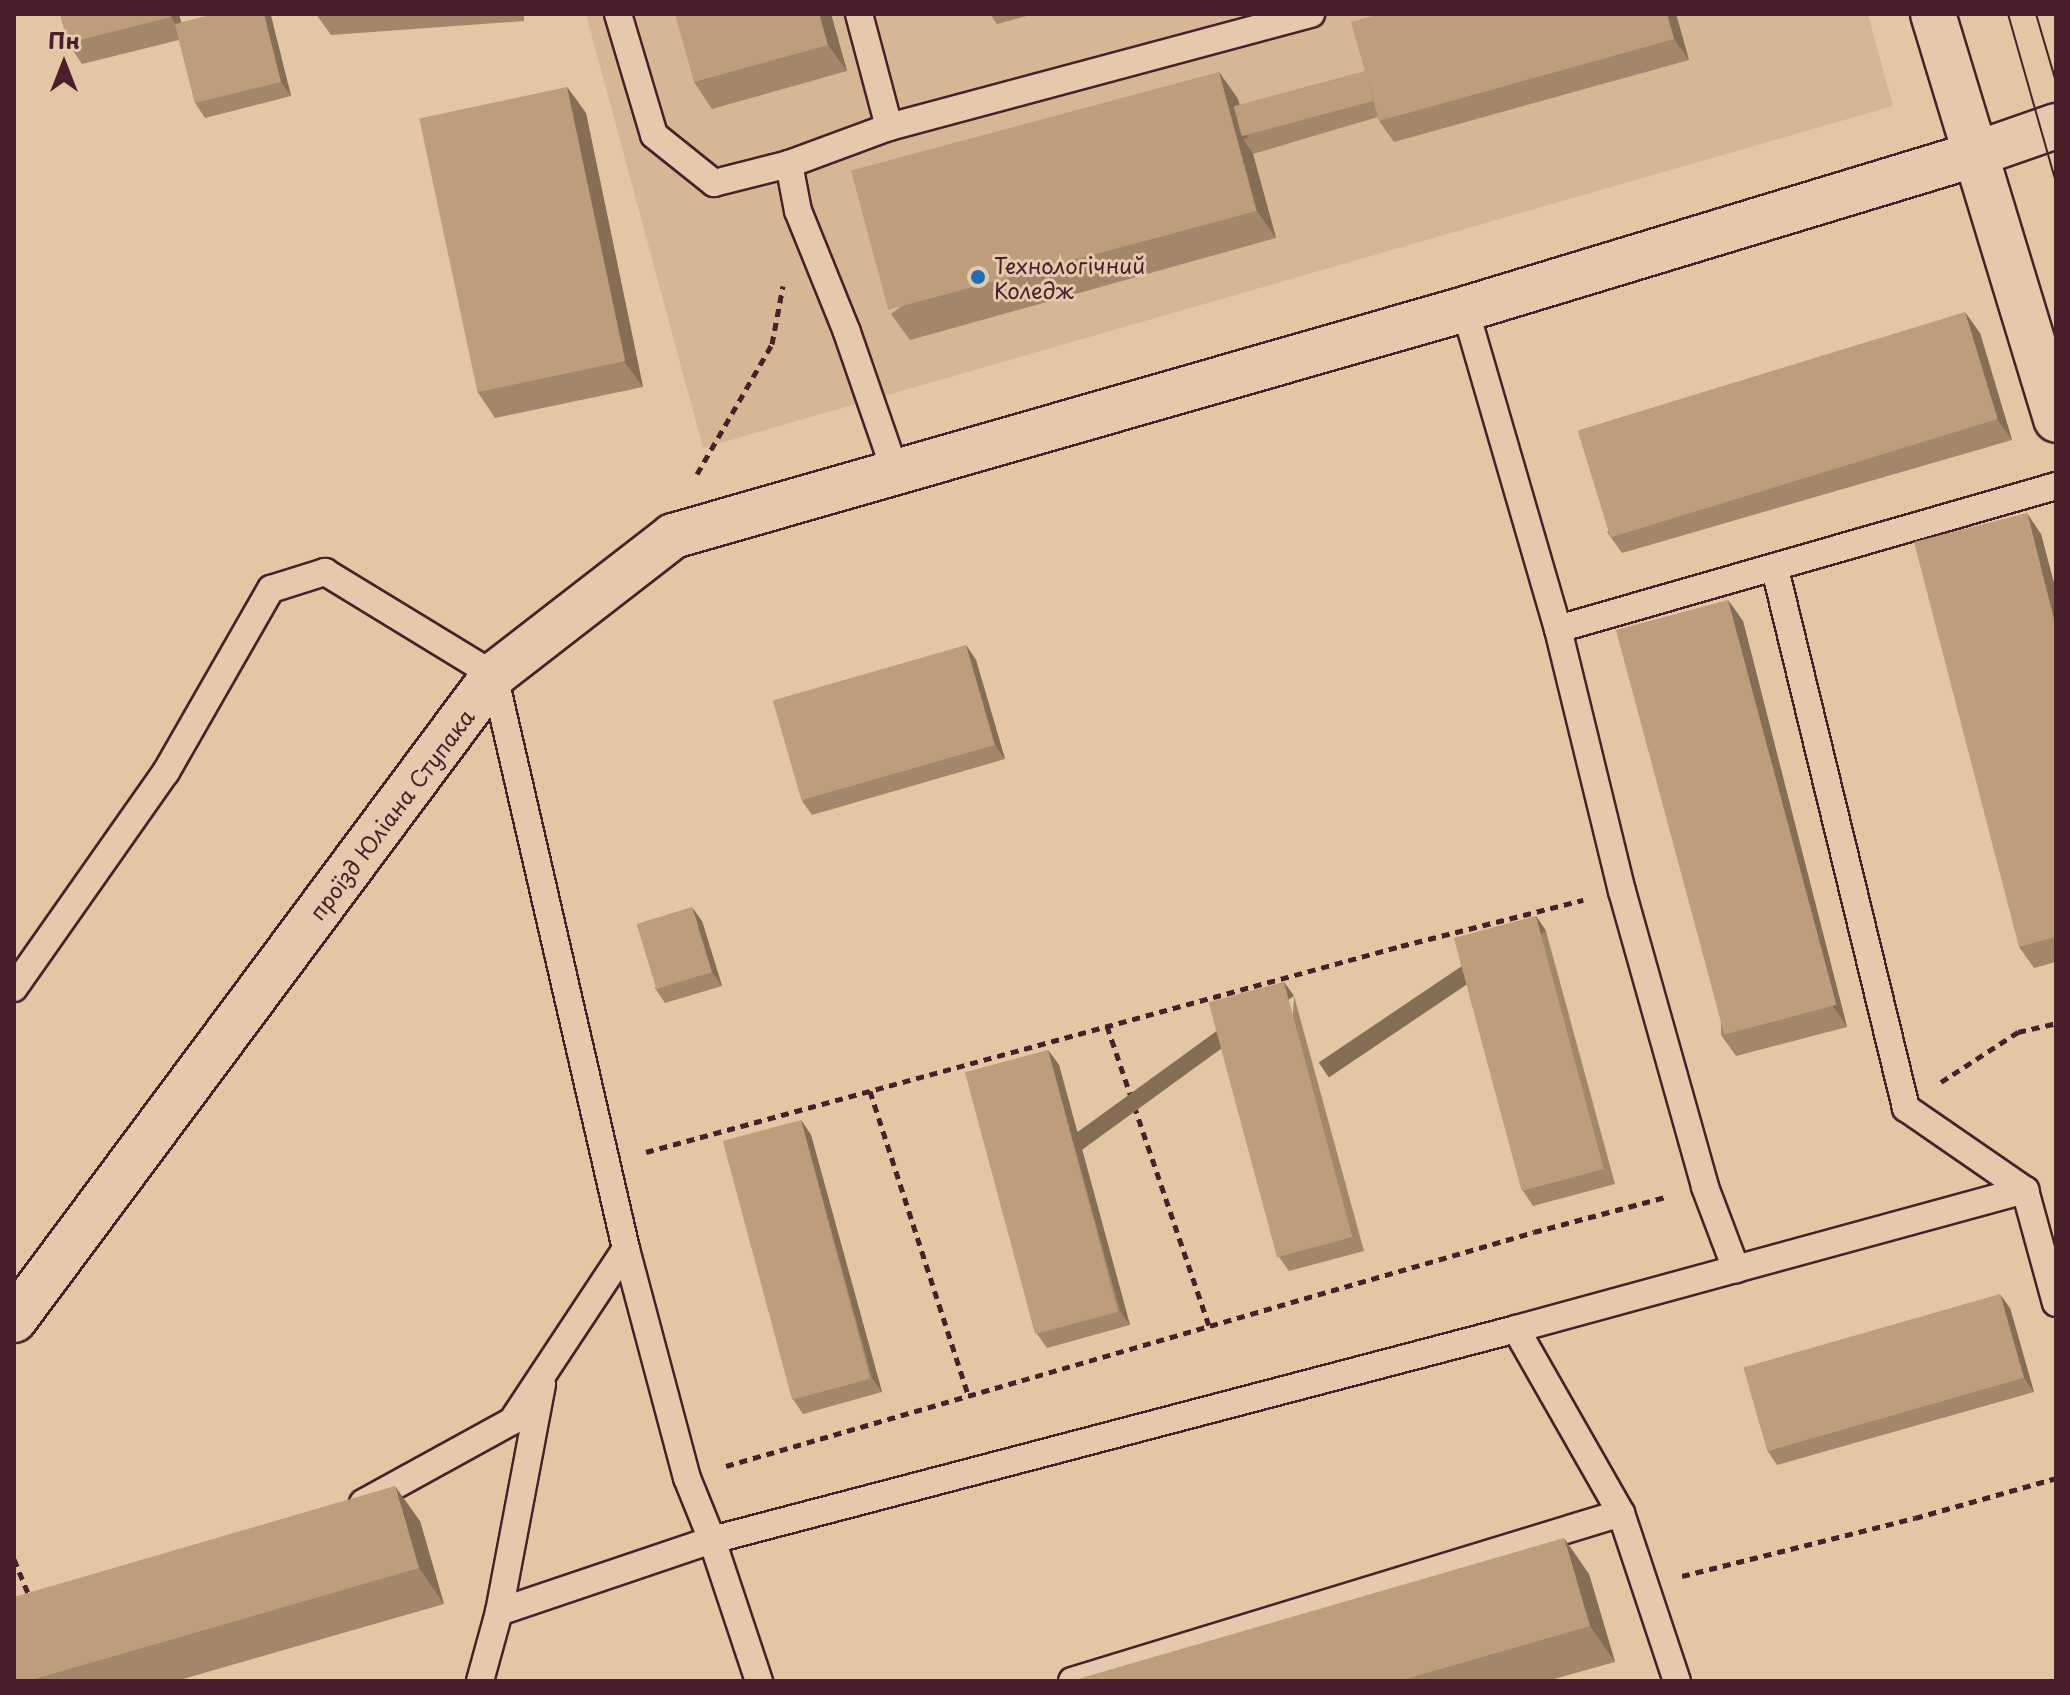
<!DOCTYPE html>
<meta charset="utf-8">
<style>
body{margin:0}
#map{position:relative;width:2070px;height:1695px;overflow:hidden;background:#e3c6a4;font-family:"Playpen Sans",sans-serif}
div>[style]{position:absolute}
.built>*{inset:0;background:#d5b796}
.path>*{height:5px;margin-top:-2.5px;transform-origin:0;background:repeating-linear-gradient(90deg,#4a1f2b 0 8px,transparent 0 14px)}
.roads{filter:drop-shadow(2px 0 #4a1f2b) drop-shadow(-2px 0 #4a1f2b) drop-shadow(0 2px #4a1f2b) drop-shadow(0 -2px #4a1f2b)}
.service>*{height:26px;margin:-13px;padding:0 13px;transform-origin:13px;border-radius:13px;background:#e5c9ac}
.minor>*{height:44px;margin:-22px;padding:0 22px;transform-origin:22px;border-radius:22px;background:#e5c9ac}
.tram>*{height:2px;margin:-1px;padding:0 1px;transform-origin:1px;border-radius:1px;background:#4a1f2b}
.wall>*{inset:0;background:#a3876a}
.shaded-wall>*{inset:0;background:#846e56;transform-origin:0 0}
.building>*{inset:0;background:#bd9d7b;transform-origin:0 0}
.dots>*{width:22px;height:22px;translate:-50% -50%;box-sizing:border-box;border:4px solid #e5c9ac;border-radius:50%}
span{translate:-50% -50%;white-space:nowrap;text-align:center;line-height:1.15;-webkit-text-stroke:6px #e5c9ac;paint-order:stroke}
.poi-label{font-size:22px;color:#4a1f2b}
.left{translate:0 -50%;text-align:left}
.street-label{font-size:22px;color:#4a1f2b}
.frame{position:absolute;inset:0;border:16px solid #4a1f2b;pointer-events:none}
.north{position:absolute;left:24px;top:24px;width:80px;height:80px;-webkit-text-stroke:6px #e5c9ac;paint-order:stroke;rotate:0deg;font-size:22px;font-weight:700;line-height:32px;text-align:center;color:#4a1f2b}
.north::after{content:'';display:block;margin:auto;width:28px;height:36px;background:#4a1f2b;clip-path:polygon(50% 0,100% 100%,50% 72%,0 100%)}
</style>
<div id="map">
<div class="built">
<div style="clip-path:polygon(586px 14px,1868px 14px,1893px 106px,703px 448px)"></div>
</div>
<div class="path">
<div style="left:697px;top:474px;width:150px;rotate:-60deg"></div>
<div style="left:772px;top:344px;width:59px;rotate:-79.3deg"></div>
<div style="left:1107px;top:1026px;width:319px;rotate:71.2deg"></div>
<div style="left:1941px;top:1082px;width:92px;rotate:-33deg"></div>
<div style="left:2018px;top:1032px;width:39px;rotate:-13deg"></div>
<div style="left:870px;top:1091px;width:319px;rotate:72.1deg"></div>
<div style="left:646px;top:1152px;width:783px;rotate:-15.26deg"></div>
<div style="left:1401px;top:946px;width:188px;rotate:-14.2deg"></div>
<div style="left:726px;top:1466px;width:841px;rotate:-16.15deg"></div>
<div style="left:1534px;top:1232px;width:137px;rotate:-14.9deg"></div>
<div style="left:14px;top:1559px;width:42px;rotate:67.7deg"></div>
<div style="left:1682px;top:1576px;width:240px;rotate:-14deg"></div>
<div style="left:1915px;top:1518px;width:147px;rotate:-15.8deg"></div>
</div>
<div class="roads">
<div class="service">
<div style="left:618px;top:14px;width:126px;rotate:73.4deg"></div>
<div style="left:654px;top:135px;width:77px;rotate:38.7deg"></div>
<div style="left:714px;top:183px;width:77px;rotate:-14.2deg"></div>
<div style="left:859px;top:14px;width:117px;rotate:75.1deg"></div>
<div style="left:1465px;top:309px;width:333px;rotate:73.8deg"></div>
<div style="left:1558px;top:629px;width:270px;rotate:76.3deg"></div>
<div style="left:1622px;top:891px;width:307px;rotate:74.3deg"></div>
<div style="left:1705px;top:1187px;width:88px;rotate:69.3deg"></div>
<div style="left:895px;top:471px;width:147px;rotate:-109.1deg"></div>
<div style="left:847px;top:332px;width:131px;rotate:-112deg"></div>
<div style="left:798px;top:211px;width:48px;rotate:-100.8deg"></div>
<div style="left:789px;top:164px;width:107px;rotate:-20.3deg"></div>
<div style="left:889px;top:127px;width:437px;rotate:-15deg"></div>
<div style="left:1775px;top:569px;width:555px;rotate:76.34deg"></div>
<div style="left:1906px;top:1108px;width:145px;rotate:34.6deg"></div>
<div style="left:1558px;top:629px;width:518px;rotate:-16.02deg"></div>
<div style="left:14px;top:988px;width:264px;rotate:-54.9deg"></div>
<div style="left:166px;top:772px;width:211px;rotate:-60.2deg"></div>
<div style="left:271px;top:589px;width:57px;rotate:-17.5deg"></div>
<div style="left:325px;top:572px;width:198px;rotate:31.4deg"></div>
<div style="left:494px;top:675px;width:589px;rotate:77.05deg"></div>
<div style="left:626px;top:1249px;width:237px;rotate:75.1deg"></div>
<div style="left:687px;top:1478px;width:67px;rotate:68deg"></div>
<div style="left:712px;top:1540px;width:831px;rotate:-14.7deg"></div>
<div style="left:1516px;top:1329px;width:528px;rotate:-15.27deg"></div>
<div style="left:2025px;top:1190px;width:117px;rotate:74.7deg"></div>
<div style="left:1516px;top:1329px;width:212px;rotate:60.3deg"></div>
<div style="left:1621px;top:1513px;width:177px;rotate:71.6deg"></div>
<div style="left:363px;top:1503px;width:170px;rotate:-28.8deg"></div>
<div style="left:512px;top:1421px;width:206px;rotate:-56.5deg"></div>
<div style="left:499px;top:1612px;width:232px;rotate:-79.3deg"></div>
<div style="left:480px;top:1681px;width:72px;rotate:-74.6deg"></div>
<div style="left:499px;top:1612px;width:225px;rotate:-18.7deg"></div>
<div style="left:712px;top:1540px;width:149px;rotate:71.6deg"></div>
<div style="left:1072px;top:1681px;width:574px;rotate:-17.01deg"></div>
</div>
<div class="minor">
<div style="left:1933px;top:14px;width:424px;rotate:73.1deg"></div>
<div style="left:14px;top:1320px;width:804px;rotate:-53.34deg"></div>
<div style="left:494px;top:675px;width:227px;rotate:-37.8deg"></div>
<div style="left:673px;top:536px;width:824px;rotate:-15.99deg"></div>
<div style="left:1465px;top:309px;width:531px;rotate:-16.86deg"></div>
<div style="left:1973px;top:155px;width:88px;rotate:-19.3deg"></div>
</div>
</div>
<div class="tram">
<div style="left:2008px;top:14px;width:176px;rotate:74.1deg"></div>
<div style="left:2036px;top:14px;width:71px;rotate:73.6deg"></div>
</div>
<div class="wall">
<div style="clip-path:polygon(60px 14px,179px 14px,181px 22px,271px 16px,291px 96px,205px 118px,195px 103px,179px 40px,82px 64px,68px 43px)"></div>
<div style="clip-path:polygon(316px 14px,524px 14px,524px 21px,331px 35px)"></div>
<div style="clip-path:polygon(831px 14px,847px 71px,712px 109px,694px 82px)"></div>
<div style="clip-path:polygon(990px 14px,1034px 14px,997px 24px)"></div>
<div style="clip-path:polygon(1676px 14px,1689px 60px,1394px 142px,1379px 121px,1378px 117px,1253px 154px,1276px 238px,910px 340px,891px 314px,1219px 72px,1238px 99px,1241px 109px)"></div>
<div style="clip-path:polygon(567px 87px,586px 113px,643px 387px,495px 418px,477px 391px)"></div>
<div style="clip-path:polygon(1980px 333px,2012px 440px,1622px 553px,1607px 532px)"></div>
<div style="clip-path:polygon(2041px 534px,2056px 591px,2056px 962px,2034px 968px,2019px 947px)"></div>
<div style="clip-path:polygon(1728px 600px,1743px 621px,1847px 1027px,1736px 1056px,1721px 1035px)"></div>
<div style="clip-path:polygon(966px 645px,976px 660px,1005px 759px,812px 815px,802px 801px)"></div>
<div style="clip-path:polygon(1536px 916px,1546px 931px,1615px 1184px,1533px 1206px,1523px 1191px)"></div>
<div style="clip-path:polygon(702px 921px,722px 986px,665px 1003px,655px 988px)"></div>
<div style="clip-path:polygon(1294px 996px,1364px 1251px,1289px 1271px,1279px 1257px)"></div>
<div style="clip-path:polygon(1048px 1050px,1059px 1065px,1130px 1325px,1047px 1348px,1037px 1334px)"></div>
<div style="clip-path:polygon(801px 1120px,811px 1135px,882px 1392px,803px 1414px,793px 1399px)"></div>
<div style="clip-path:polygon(2010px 1308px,2034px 1392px,1777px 1465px,1767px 1450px)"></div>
<div style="clip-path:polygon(420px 1521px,444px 1604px,176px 1681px,14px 1681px)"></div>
<div style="clip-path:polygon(1589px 1574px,1615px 1662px,1547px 1681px,1071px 1681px)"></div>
</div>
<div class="shaded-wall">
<div style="clip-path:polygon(170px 14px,179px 14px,185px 38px,171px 17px)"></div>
<div style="clip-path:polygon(264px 14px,270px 14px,271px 16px,291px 96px,281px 82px)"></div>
<div style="clip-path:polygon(819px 14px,831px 14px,847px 71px,828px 45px)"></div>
<div style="clip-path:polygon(1667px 14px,1676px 14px,1689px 60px,1674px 39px)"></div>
<div style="clip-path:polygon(1219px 72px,1238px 99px,1248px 138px,1243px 139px,1253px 154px,1276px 238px,1257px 211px)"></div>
<div style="clip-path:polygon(567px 87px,586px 113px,643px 387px,624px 361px)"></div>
<div style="clip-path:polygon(1965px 312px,1980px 333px,2012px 440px,1997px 419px)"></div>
<div style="clip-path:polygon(2027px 513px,2041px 534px,2056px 591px,2056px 627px)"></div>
<div style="clip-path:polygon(1728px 600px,1743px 621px,1847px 1027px,1833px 1006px)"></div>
<div style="clip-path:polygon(966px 645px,976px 660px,1005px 759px,995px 745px)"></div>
<div style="clip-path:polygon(692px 907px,702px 921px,722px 986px,712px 972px)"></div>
<div style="left:1536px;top:916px;width:18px;height:262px;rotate:56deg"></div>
<div style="left:1284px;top:982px;width:17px;height:264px;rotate:54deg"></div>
<div style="clip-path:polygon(1048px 1050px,1059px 1065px,1130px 1325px,1120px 1311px)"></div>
<div style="clip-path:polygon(801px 1120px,811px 1135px,882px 1392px,872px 1378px)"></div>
<div style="clip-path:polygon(2000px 1294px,2010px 1308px,2034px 1392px,2024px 1378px)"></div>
<div style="clip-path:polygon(395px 1486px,420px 1521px,444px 1604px,419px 1568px)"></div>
<div style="clip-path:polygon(1564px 1538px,1589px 1574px,1615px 1662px,1590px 1626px)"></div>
</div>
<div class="building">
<div style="clip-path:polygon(60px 14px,170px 14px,171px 17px,68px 43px)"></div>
<div style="clip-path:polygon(214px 14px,264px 14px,281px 82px,195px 103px,175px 24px)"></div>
<div style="clip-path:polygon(675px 14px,819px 14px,828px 45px,694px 82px)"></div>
<div style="clip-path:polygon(1379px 14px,1667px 14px,1674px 39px,1379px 121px,1351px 22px)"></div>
<div style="left:1365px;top:71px;width:31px;height:136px;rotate:75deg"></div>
<div style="left:1219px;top:72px;width:144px;height:381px;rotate:75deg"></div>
<div style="left:567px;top:87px;width:280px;height:151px;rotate:78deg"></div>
<div style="left:1965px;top:312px;width:112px;height:405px;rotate:73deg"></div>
<div style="clip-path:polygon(2027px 513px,2056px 627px,2056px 937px,2019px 947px,1914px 542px)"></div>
<div style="left:1728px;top:600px;width:419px;height:116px;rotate:75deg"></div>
<div style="left:966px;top:645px;width:104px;height:201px;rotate:74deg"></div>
<div style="left:692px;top:907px;width:68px;height:58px;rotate:73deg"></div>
<div style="left:1536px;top:916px;width:262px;height:85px;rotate:75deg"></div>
<div style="left:1284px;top:982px;width:264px;height:78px;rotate:75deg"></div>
<div style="left:1048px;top:1050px;width:271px;height:86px;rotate:75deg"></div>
<div style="left:801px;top:1120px;width:268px;height:81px;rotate:75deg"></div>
<div style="left:2000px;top:1294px;width:87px;height:267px;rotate:74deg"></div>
<div style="clip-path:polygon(395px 1486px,419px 1568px,28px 1681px,14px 1681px,14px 1597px)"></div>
<div style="clip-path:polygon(1564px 1538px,1590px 1626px,1399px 1681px,1071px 1681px)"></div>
</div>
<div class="dots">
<div style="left:978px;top:277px;background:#1f6fb2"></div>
</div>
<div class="poi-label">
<span class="left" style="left:994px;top:277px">Технологічний<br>Коледж</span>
</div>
<div class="street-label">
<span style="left:391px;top:814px;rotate:-53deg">проїзд Юліана Ступака</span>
</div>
<div class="frame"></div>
<div class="north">Пн</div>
</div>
